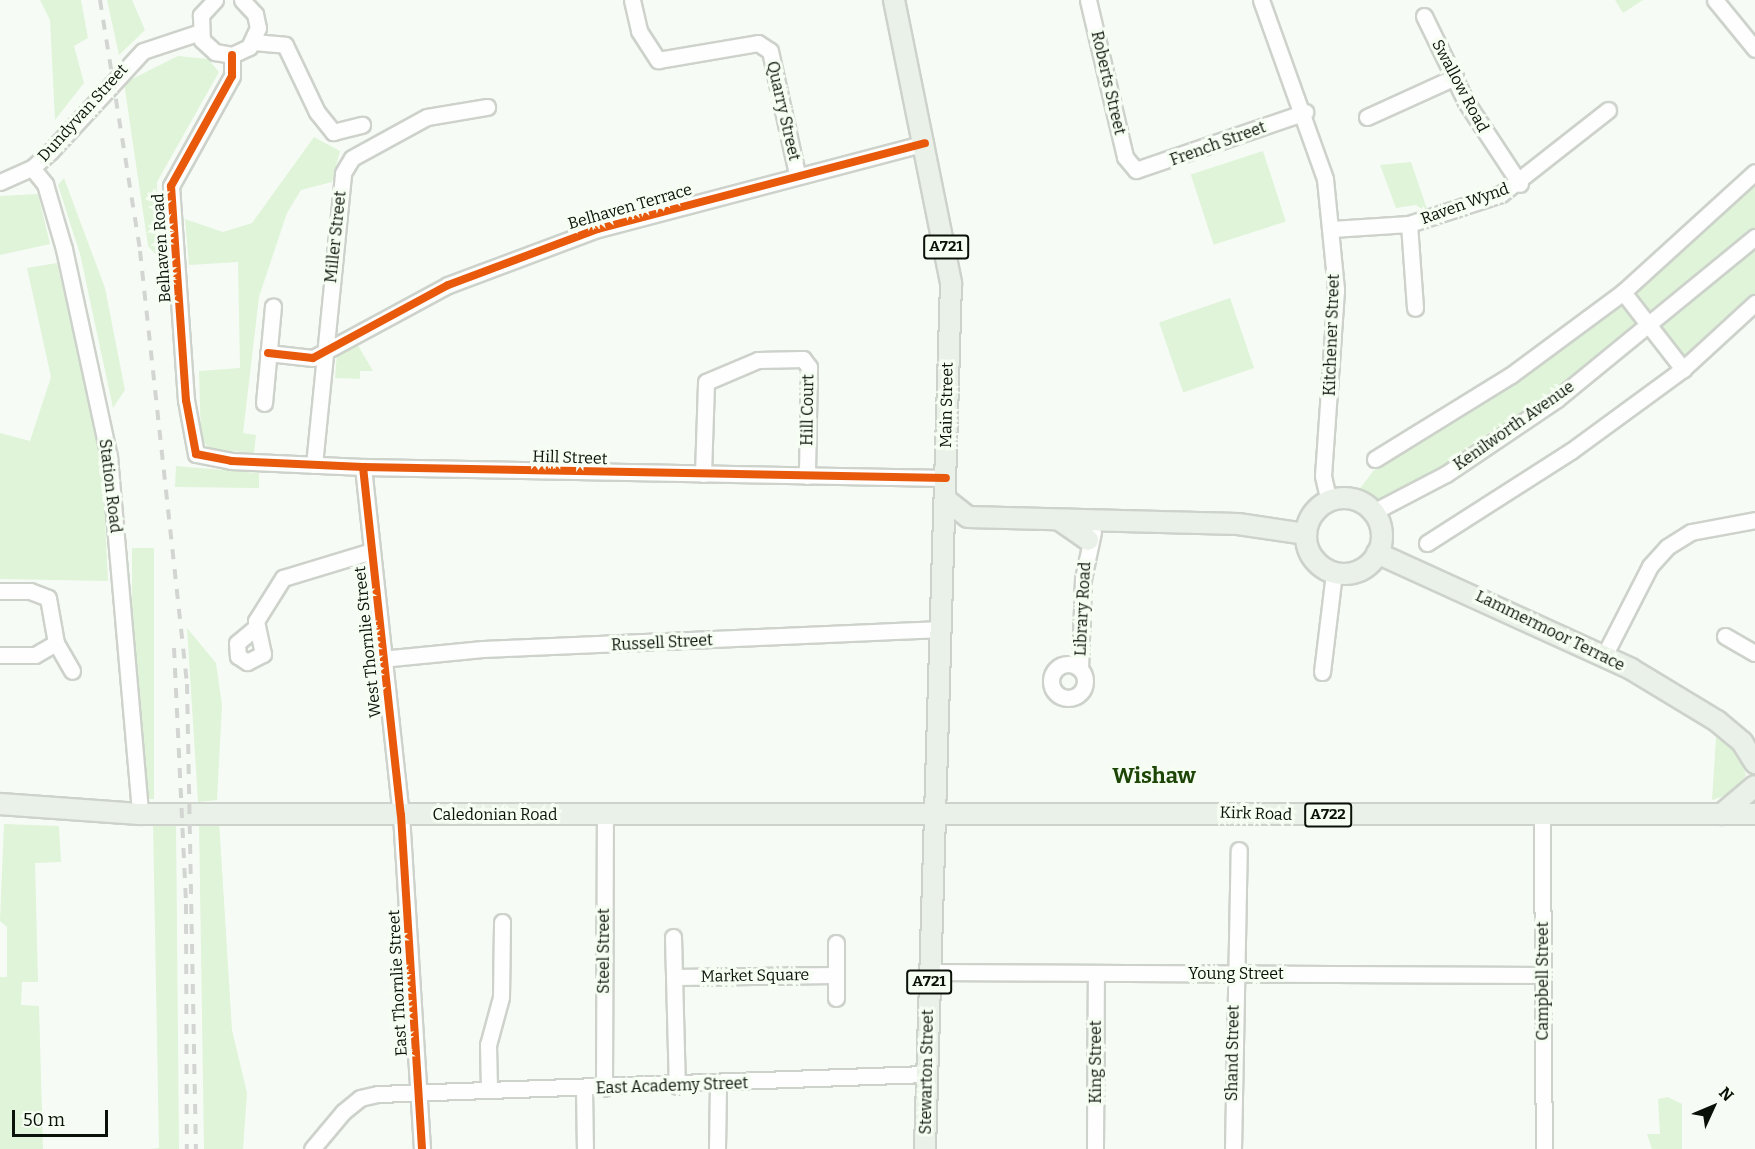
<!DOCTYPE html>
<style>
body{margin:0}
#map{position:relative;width:1755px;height:1149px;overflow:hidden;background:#f7fbf6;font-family:Bitter,serif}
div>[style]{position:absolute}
.green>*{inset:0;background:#dff4d8;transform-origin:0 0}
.roads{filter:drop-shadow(2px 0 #cdd2cb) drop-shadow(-2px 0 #cdd2cb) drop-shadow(0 2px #cdd2cb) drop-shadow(0 -2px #cdd2cb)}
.minor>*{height:15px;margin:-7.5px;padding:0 7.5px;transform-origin:7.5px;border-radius:7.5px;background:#fefefe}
.minor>.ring{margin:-7.5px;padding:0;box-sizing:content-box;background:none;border:15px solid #fefefe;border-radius:50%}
.major>*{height:20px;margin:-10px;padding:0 10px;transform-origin:10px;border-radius:10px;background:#eaf1e8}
.major>.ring{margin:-10px;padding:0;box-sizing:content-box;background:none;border:20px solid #eaf1e8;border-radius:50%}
.rail>*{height:4px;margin-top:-2px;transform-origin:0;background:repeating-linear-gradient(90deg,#d3d5d2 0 10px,transparent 0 20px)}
.cycleway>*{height:8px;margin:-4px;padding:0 4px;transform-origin:4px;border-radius:4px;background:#e8590c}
span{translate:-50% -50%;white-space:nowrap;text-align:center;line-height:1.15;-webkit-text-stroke:6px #f6fef3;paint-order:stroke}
.shield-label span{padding:2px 4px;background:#f6fef3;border:2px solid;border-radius:4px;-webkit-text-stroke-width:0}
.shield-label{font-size:15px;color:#0a1108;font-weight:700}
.street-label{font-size:16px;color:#0a1108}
.district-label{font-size:22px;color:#1c4506;font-weight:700}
.north{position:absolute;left:1683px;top:1077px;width:60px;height:60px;-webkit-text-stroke:4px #f6fef3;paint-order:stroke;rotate:46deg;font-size:16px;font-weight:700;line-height:24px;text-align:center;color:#0a1108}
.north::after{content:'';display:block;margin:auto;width:21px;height:27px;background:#0a1108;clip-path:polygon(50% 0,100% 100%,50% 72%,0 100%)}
.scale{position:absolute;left:12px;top:1110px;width:96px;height:27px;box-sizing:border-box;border:3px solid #0a1108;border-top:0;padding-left:8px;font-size:18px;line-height:21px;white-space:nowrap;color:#0a1108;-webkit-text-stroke:4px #f6fef3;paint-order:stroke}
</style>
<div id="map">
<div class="green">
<div style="clip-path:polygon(40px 0,81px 0,88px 38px,74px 46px,84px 83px,55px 120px,50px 20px)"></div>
<div style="clip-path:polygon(107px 0,132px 0,145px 30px,119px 55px)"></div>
<div style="clip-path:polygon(1615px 0,1643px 0,1623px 13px)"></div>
<div style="clip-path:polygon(178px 56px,208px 59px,219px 72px,157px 182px,160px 259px,148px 246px,124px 83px)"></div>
<div style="clip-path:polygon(314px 137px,340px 151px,332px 182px,301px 190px,287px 213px,259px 297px,243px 433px,256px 435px,254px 453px,209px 449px,201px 438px,199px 371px,240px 368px,238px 262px,189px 265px,185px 219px,223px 232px,252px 223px)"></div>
<div style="left:1263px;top:151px;width:74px;height:76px;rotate:72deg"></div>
<div style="clip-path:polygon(1411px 162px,1427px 209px,1423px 210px,1416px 205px,1396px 208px,1380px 165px)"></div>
<div style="clip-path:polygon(64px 178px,105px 288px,125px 390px,113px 408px,80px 254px,58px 185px)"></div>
<div style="clip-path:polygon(1755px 180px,1755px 231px,1652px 319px,1630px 292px)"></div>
<div style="clip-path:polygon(38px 194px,50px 244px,0 255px,0 196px)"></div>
<div style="clip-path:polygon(1755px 244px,1755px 298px,1683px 362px,1656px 326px)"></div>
<div style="clip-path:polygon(57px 263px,102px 457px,108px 581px,0 579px,0 433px,30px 441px,51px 377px,27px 268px)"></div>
<div style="left:1230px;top:298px;width:74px;height:75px;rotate:71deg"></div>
<div style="clip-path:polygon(1623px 299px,1643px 323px,1554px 396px,1444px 470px,1370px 509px,1358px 491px,1374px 470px,1515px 380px)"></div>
<div style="clip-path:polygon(356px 342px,373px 371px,360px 371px,360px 379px,335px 378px,337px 353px)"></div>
<div style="clip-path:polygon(176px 466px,259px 473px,259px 488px,175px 487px)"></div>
<div style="left:132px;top:548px;width:22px;height:251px"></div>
<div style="clip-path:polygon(187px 628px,216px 663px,222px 705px,217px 800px,198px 802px)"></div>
<div style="clip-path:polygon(1716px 737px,1737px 752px,1746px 775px,1734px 793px,1712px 800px)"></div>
<div style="clip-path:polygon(199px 819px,219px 820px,232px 1030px,247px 1093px,243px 1149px,204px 1149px)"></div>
<div style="clip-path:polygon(153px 822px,176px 822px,179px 1149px,150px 1149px,159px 1148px)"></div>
<div style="clip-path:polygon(4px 824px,59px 826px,61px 862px,35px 863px,38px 982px,22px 982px,21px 1005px,39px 1006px,43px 1149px,0 1149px,0 977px,7px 977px,7px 927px,0 921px)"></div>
<div style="clip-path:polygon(1668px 1097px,1682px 1104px,1682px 1149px,1652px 1149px,1647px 1134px,1660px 1134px,1658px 1099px)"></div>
</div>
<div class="roads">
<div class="minor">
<div style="left:215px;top:0;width:21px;rotate:133deg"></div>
<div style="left:201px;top:15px;width:25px;rotate:88deg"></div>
<div style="left:202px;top:40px;width:18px;rotate:43deg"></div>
<div style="left:215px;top:52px;width:17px;rotate:10deg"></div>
<div style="left:232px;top:55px;width:19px;rotate:-25deg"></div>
<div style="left:249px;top:47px;width:21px;rotate:-65deg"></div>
<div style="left:258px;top:28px;width:14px;rotate:-102deg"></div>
<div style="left:255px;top:14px;width:19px;rotate:-133deg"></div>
<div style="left:632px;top:0;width:32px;rotate:77deg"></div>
<div style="left:639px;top:31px;width:35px;rotate:57deg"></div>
<div style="left:658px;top:60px;width:101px;rotate:-9.6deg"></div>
<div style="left:758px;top:43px;width:14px;rotate:34deg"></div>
<div style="left:770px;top:51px;width:126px;rotate:77.6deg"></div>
<div style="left:1088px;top:0;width:161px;rotate:76.7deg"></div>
<div style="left:1125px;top:157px;width:17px;rotate:50deg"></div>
<div style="left:1136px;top:170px;width:179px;rotate:-18.9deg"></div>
<div style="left:1261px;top:0;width:190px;rotate:70.3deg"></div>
<div style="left:1325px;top:179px;width:112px;rotate:84.3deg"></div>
<div style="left:1336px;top:290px;width:186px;rotate:94deg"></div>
<div style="left:1323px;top:476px;width:26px;rotate:77deg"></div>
<div style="left:1715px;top:0;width:63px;rotate:50.8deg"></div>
<div style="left:1424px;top:16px;width:96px;rotate:64deg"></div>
<div style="left:1466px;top:102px;width:98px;rotate:56.6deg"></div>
<div style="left:253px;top:42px;width:32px;rotate:5deg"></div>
<div style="left:285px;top:45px;width:74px;rotate:64.5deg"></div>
<div style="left:317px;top:112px;width:26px;rotate:51deg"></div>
<div style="left:333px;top:132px;width:30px;rotate:-14deg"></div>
<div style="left:232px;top:55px;width:21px;rotate:90deg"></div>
<div style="left:232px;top:76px;width:126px;rotate:119deg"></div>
<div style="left:171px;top:186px;width:215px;rotate:86deg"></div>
<div style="left:186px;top:400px;width:55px;rotate:79.5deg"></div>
<div style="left:196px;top:454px;width:36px;rotate:11deg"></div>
<div style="left:231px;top:461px;width:132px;rotate:2.6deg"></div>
<div style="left:363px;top:467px;width:583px;rotate:1.08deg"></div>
<div style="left:1367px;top:117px;width:97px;rotate:-24.4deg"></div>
<div style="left:32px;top:168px;width:21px;rotate:51deg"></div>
<div style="left:45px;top:184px;width:68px;rotate:73.7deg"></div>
<div style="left:64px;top:249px;width:213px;rotate:77.8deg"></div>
<div style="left:109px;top:457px;width:358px;rotate:85deg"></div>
<div style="left:0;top:182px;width:35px;rotate:-24deg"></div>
<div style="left:32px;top:168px;width:24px;rotate:-42deg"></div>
<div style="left:50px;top:152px;width:137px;rotate:-47.4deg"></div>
<div style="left:143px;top:51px;width:60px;rotate:-18.4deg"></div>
<div style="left:1409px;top:224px;width:84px;rotate:85.9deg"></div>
<div style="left:1332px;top:229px;width:77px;rotate:-3.7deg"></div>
<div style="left:1409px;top:224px;width:97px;rotate:-18.1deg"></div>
<div style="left:1501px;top:194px;width:136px;rotate:-38.1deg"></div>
<div style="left:1623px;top:292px;width:98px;rotate:52.1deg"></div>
<div style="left:268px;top:353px;width:45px;rotate:6.3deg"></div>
<div style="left:313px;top:358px;width:153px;rotate:-28.4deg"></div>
<div style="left:448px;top:285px;width:160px;rotate:-20.5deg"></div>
<div style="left:598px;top:229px;width:338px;rotate:-14.7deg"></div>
<div style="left:264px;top:403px;width:97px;rotate:-84.7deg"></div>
<div style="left:1375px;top:459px;width:160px;rotate:-31.7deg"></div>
<div style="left:1511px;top:375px;width:139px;rotate:-36.5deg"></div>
<div style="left:1623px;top:292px;width:178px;rotate:-42.3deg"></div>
<div style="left:314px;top:465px;width:293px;rotate:-84.3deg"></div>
<div style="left:343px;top:173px;width:17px;rotate:-59deg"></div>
<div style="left:352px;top:158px;width:85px;rotate:-28.7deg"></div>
<div style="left:427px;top:117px;width:61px;rotate:-9.5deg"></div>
<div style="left:363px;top:467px;width:350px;rotate:83.8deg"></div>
<div style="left:401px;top:815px;width:335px;rotate:86.4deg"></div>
<div style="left:703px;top:474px;width:92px;rotate:-88.1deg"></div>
<div style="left:706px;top:382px;width:56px;rotate:-22.9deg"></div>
<div style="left:758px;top:360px;width:45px;rotate:-1.3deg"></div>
<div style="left:803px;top:359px;width:10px;rotate:53deg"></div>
<div style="left:809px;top:367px;width:109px;rotate:91.1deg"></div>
<div style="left:1369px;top:507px;width:9px;rotate:21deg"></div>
<div style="left:1377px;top:510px;width:78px;rotate:-27.6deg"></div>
<div style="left:1446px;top:474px;width:134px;rotate:-34deg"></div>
<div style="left:1557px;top:399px;width:256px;rotate:-39.3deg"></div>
<div style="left:1427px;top:543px;width:171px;rotate:-32.6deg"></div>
<div style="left:1571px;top:451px;width:139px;rotate:-36.2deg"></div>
<div style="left:1683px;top:369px;width:98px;rotate:-42.5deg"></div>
<div style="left:0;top:591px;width:30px"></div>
<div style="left:30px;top:591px;width:19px;rotate:21deg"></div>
<div style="left:48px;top:598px;width:46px;rotate:79.9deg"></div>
<div style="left:56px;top:643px;width:32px;rotate:60deg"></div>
<div style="left:255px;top:628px;width:23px;rotate:140deg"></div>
<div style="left:237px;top:643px;width:13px;rotate:86deg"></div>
<div style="left:238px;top:656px;width:11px;rotate:34deg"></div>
<div style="left:247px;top:662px;width:18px;rotate:-27deg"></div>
<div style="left:263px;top:654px;width:34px;rotate:-102deg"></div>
<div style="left:256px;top:621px;width:51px;rotate:-57.9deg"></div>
<div style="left:283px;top:578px;width:93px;rotate:-16.9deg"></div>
<div style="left:1725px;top:636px;width:34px;rotate:30deg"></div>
<div style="left:0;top:655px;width:35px"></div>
<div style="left:35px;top:655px;width:24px;rotate:-30deg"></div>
<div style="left:1604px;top:656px;width:101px;rotate:-62.9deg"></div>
<div style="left:1650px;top:566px;width:25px;rotate:-48deg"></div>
<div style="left:1667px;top:547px;width:28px;rotate:-32deg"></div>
<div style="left:1691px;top:532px;width:65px;rotate:-10.6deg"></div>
<div style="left:381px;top:659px;width:102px;rotate:-5.6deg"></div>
<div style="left:483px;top:649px;width:460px;rotate:-2.5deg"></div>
<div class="ring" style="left:1051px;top:664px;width:19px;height:19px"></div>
<div style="left:1080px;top:669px;width:90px;rotate:-88.1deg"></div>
<div style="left:1083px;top:579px;width:48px;rotate:-78deg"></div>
<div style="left:1322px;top:672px;width:100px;rotate:-83.1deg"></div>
<div style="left:1542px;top:814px;width:335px;rotate:89.7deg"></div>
<div style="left:673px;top:937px;width:149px;rotate:88.5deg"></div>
<div style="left:930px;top:972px;width:613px;rotate:0.28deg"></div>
<div style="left:674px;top:977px;width:161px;rotate:-0.7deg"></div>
<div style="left:836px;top:998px;width:55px;rotate:-90deg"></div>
<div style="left:584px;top:1088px;width:61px;rotate:89.1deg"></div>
<div style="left:604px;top:1088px;width:274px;rotate:-89.8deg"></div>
<div style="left:489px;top:1089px;width:44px;rotate:-91.3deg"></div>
<div style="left:488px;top:1045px;width:50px;rotate:-74.8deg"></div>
<div style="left:501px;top:997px;width:75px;rotate:-89.2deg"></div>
<div style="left:312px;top:1149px;width:48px;rotate:-50deg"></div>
<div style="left:343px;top:1112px;width:22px;rotate:-39deg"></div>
<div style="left:360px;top:1098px;width:18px;rotate:-13deg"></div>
<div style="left:378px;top:1094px;width:548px;rotate:-2.09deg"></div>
<div style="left:717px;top:1149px;width:64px;rotate:-89.1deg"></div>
<div style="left:1095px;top:1149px;width:174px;rotate:-89.7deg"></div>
<div style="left:1233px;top:1149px;width:299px;rotate:-88.9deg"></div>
</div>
<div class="major">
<div style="left:894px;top:0;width:289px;rotate:78.6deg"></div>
<div style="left:951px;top:283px;width:866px;rotate:91.72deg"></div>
<div class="ring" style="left:1306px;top:498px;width:56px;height:56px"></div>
<div style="left:945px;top:499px;width:29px;rotate:38deg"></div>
<div style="left:968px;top:517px;width:270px;rotate:1.5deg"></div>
<div style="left:1238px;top:524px;width:69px;rotate:8.4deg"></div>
<div style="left:1061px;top:521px;width:33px;rotate:35deg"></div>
<div style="left:1377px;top:553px;width:279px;rotate:24.5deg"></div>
<div style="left:1631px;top:669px;width:100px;rotate:31.2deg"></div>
<div style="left:1717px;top:721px;width:33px;rotate:40deg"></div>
<div style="left:1742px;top:742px;width:25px;rotate:58deg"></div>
<div style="left:0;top:804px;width:140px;rotate:4.1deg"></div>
<div style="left:140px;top:814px;width:1615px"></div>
<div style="left:1722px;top:814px;width:43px;rotate:-40.3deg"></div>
</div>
</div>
<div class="rail">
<div style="left:100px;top:0;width:254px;rotate:80.9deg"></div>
<div style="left:140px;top:251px;width:436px;rotate:83.8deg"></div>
<div style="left:187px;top:684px;width:465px;rotate:88.9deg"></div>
<div style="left:174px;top:648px;width:256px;rotate:87.3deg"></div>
<div style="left:186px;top:904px;width:245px;rotate:89.8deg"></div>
</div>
<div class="cycleway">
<div style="left:232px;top:55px;width:21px;rotate:90deg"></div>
<div style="left:232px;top:76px;width:126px;rotate:119deg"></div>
<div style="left:171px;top:186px;width:215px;rotate:86deg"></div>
<div style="left:186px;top:400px;width:55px;rotate:79.5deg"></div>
<div style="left:196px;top:454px;width:36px;rotate:11deg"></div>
<div style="left:231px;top:461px;width:132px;rotate:2.6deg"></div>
<div style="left:363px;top:467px;width:583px;rotate:1.08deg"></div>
<div style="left:268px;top:353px;width:45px;rotate:6.3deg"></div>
<div style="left:313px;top:358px;width:153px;rotate:-28.4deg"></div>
<div style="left:448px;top:285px;width:160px;rotate:-20.5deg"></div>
<div style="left:598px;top:229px;width:338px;rotate:-14.7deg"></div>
<div style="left:363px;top:467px;width:350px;rotate:83.8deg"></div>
<div style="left:401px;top:815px;width:335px;rotate:86.4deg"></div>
</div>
<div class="shield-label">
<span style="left:946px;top:247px">A721</span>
<span style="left:1328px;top:815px">A722</span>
<span style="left:929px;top:982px">A721</span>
</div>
<div class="street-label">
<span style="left:1108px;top:83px;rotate:77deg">Roberts Street</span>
<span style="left:1460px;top:86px;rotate:62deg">Swallow Road</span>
<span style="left:783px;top:111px;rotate:77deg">Quarry Street</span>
<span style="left:83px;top:113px;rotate:-48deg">Dundyvan Street</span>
<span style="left:1218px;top:144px;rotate:-20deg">French Street</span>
<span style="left:1465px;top:204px;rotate:-20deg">Raven Wynd</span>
<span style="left:630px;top:207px;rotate:-16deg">Belhaven Terrace</span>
<span style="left:336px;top:237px;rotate:-84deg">Miller Street</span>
<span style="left:162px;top:248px;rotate:-94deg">Belhaven Road</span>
<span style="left:1332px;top:335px;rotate:-88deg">Kitchener Street</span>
<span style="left:947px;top:405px;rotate:-89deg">Main Street</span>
<span style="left:808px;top:410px;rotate:-89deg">Hill Court</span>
<span style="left:1514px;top:426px;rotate:-35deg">Kenilworth Avenue</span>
<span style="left:570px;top:458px;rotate:2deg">Hill Street</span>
<span style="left:110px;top:486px;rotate:83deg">Station Road</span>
<span style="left:1083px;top:609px;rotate:-87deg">Library Road</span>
<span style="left:1550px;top:631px;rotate:26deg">Lammermoor Terrace</span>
<span style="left:368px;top:642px;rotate:-96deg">West Thornlie Street</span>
<span style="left:662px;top:643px;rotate:-3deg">Russell Street</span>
<span style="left:1256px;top:814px;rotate:2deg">Kirk Road</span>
<span style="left:495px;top:815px">Caledonian Road</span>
<span style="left:604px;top:951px;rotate:-90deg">Steel Street</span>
<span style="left:1236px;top:974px">Young Street</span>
<span style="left:755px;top:976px;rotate:-1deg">Market Square</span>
<span style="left:1543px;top:981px;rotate:-90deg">Campbell Street</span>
<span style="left:398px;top:983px;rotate:-93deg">East Thornlie Street</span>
<span style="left:1233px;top:1053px;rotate:-89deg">Shand Street</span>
<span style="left:1096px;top:1062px;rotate:-90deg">King Street</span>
<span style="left:927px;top:1072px;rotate:-89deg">Stewarton Street</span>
<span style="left:672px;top:1086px;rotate:-2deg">East Academy Street</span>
</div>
<div class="district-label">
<span style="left:1154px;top:776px">Wishaw</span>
</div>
<div class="north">N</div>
<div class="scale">50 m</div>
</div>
